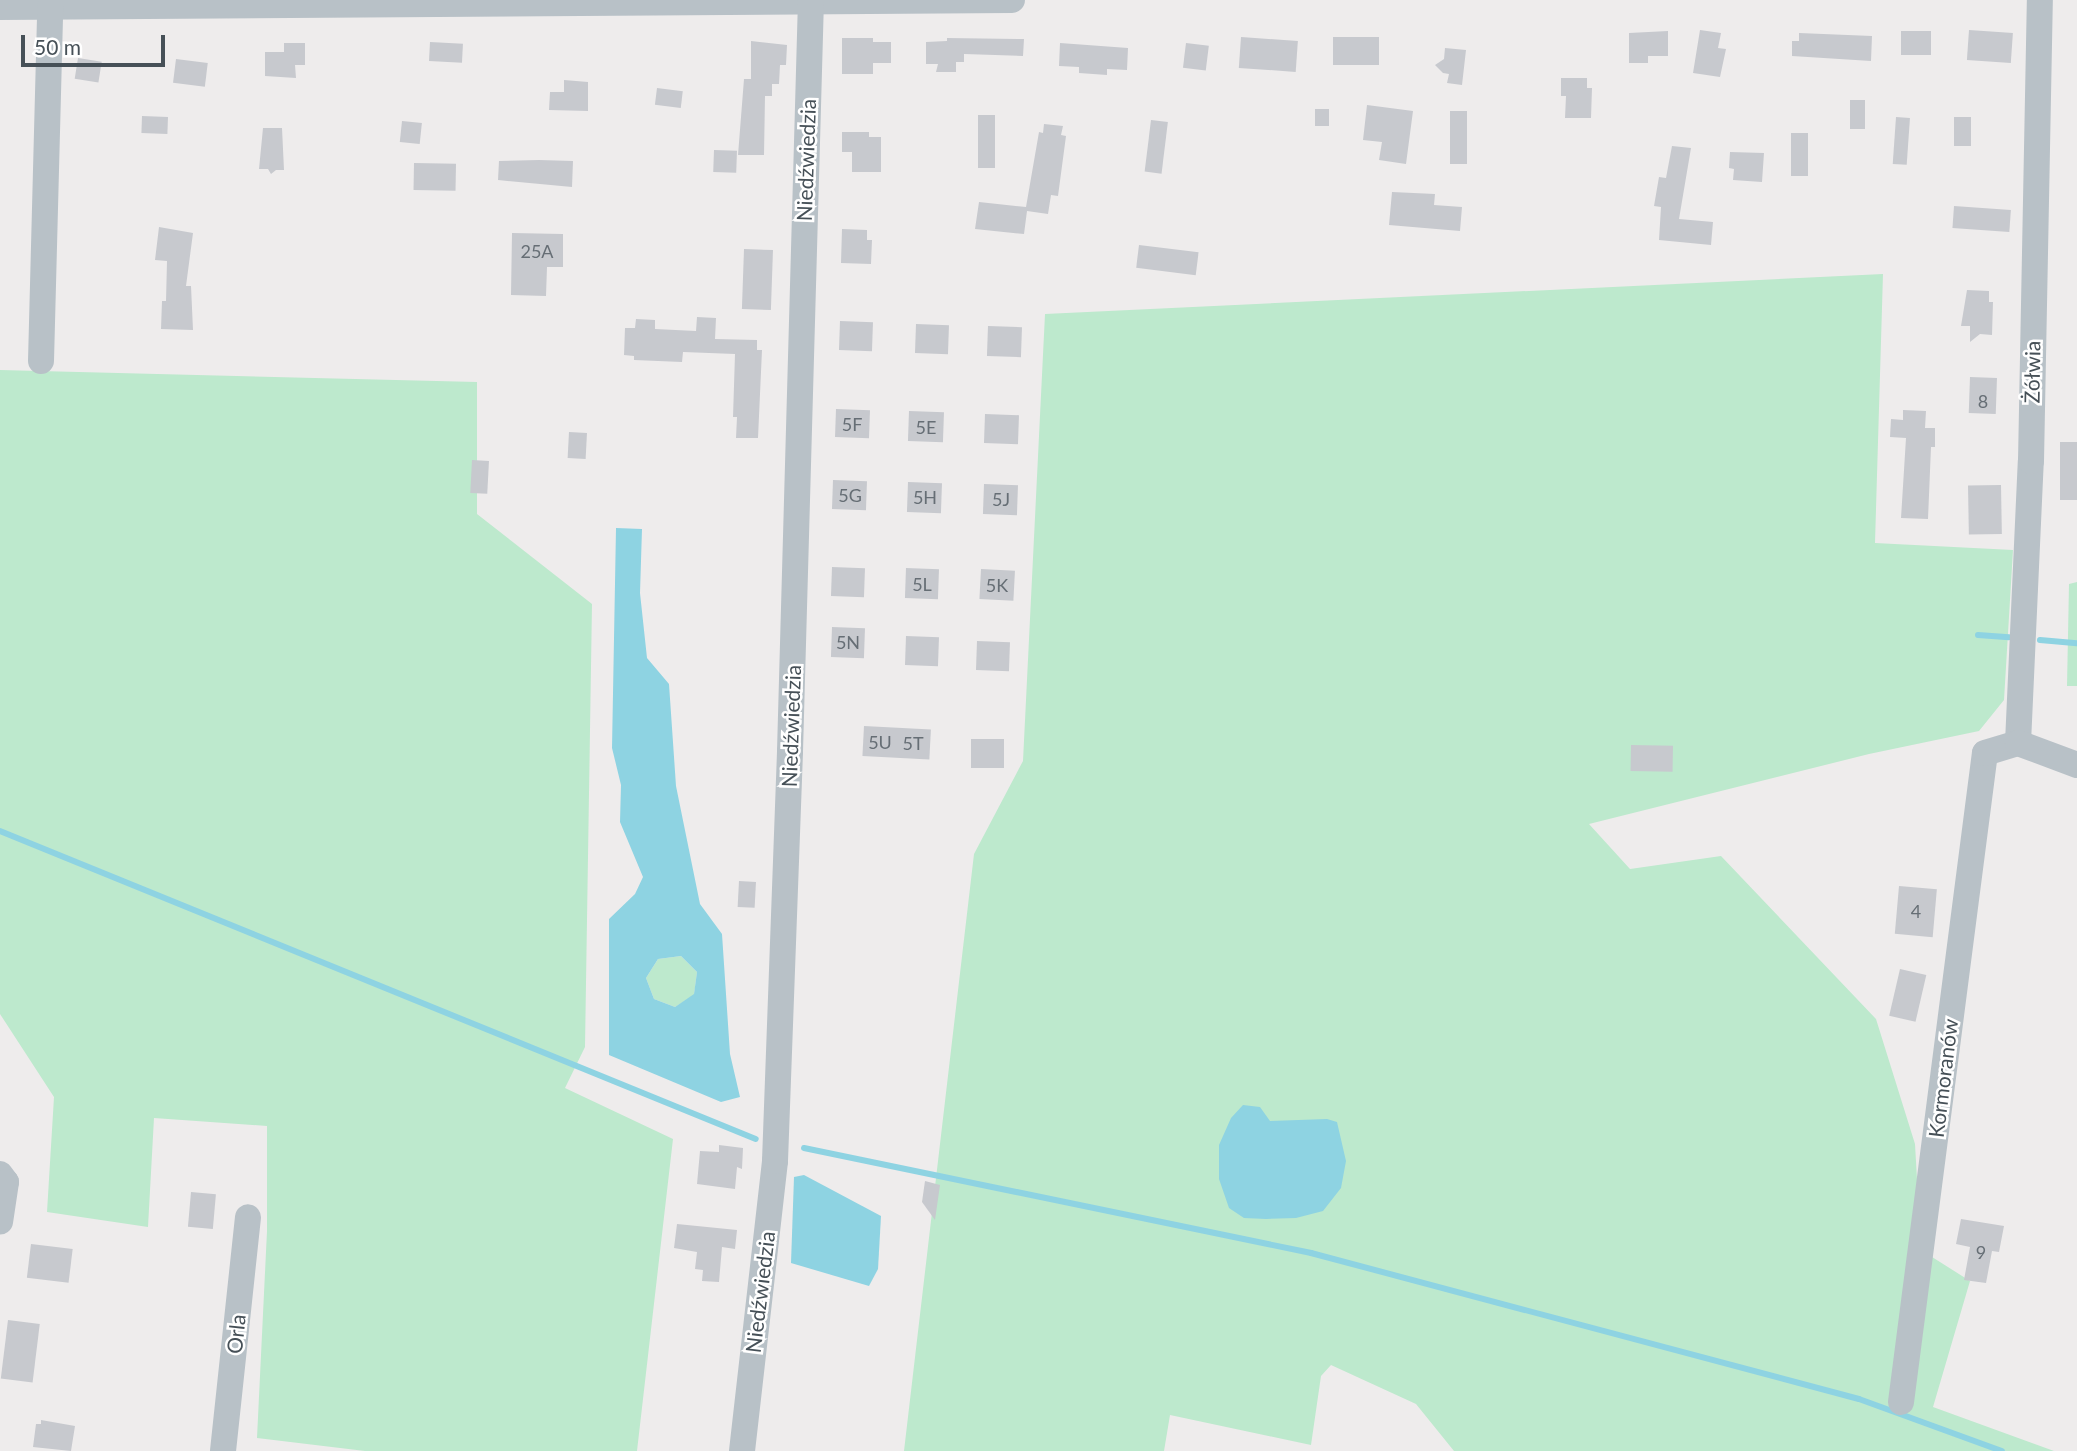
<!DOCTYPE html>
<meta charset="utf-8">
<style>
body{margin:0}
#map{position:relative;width:2077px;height:1451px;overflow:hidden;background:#eeecec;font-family:Lato,sans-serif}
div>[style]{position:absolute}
.green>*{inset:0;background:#bde9cd}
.water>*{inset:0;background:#8ed3e2}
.stream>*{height:6px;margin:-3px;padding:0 3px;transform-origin:3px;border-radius:3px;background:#8ed3e2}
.building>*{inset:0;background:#c7c9ce;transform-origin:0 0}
.minor>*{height:26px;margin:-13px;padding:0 13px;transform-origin:13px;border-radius:13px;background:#b8c1c7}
span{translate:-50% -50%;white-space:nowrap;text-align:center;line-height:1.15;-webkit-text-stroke:5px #fff;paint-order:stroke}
.number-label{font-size:18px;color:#666e75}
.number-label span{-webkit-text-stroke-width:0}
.street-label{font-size:21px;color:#465057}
.scale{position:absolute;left:21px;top:35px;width:144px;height:32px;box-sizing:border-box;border:4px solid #465057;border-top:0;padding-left:9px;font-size:21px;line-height:24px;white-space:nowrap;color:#465057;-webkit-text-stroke:5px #fff;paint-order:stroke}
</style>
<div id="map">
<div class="green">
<div style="clip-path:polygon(1883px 274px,1875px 543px,2013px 550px,2004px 700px,1979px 731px,1869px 754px,1589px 824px,1630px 869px,1721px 856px,1876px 1019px,1915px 1144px,1921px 1250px,1970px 1281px,1933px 1407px,2054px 1451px,1454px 1451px,1416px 1404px,1331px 1365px,1321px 1376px,1311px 1445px,1170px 1415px,1164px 1451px,904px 1451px,974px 854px,1023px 761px,1045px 314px)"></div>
<div style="clip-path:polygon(0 370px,477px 382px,477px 514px,592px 604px,585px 1047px,565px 1088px,673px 1139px,637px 1451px,365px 1451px,257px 1438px,267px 1231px,267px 1126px,154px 1118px,148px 1227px,47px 1212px,54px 1097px,0 1014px)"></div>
<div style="clip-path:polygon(2077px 582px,2077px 686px,2067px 686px,2069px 584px)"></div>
<div style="clip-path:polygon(681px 956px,697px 972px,694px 995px,675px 1007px,654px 999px,646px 978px,658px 959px)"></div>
</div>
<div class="water">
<div style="clip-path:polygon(evenodd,616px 528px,642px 529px,640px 593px,647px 658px,669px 684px,676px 786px,700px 904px,722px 934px,730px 1054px,740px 1097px,721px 1102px,609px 1055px,609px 919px,635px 894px,643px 877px,620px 822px,621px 785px,612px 748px,616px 528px,681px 956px,697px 972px,694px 994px,675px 1007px,654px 999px,646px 978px,658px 959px,681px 956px)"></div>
<div style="clip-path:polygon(1243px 1105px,1260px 1107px,1270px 1121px,1327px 1119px,1337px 1122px,1346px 1161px,1341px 1188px,1323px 1211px,1296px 1218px,1266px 1219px,1244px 1218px,1229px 1208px,1219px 1179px,1219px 1145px,1231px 1118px)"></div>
<div style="clip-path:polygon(804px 1175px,881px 1216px,878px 1269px,869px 1286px,791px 1263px,794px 1177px)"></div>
</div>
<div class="stream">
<div style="left:1978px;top:635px;width:31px;rotate:4deg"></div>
<div style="left:2040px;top:640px;width:37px;rotate:5deg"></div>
<div style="left:0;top:831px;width:816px;rotate:22.17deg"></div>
<div style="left:804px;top:1148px;width:518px;rotate:11.7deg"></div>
<div style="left:1311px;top:1253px;width:567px;rotate:14.92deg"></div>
<div style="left:1859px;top:1399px;width:152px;rotate:20deg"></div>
</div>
<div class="building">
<div style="clip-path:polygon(1700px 30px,1721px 33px,1718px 48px,1726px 49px,1720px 77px,1693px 73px)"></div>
<div style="left:1969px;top:30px;width:44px;height:30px;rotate:4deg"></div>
<div style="clip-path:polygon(1668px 31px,1668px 56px,1648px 56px,1648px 63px,1629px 63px,1629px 33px)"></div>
<div style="left:1901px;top:31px;width:30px;height:24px"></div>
<div style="clip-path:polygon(1799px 33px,1872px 36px,1871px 61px,1792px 56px,1792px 41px,1799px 41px)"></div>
<div style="left:1241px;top:37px;width:57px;height:31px;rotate:4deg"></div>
<div style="left:1379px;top:37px;width:28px;height:46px;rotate:90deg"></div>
<div style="clip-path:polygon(842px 38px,873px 38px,873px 42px,891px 42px,891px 63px,873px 63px,873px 74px,842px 74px)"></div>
<div style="clip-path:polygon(947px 38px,1024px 39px,1023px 56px,964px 54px,964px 62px,956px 62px,956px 72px,936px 72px,938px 64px,926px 64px,926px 42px,947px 41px)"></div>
<div style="clip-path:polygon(751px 41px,787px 45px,786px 65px,780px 65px,779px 84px,772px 84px,772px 96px,765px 96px,764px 155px,738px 155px,744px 79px,751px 79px)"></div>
<div style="left:430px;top:42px;width:33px;height:19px;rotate:3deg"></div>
<div style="clip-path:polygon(284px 43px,305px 43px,305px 65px,295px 65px,296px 78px,265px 76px,265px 52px,284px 52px)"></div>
<div style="clip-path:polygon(1060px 43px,1128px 48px,1127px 70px,1107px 69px,1107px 75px,1079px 73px,1079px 67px,1059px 66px)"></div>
<div style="left:1186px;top:43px;width:23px;height:25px;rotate:7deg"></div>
<div style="clip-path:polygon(1445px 48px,1466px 50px,1462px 85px,1447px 83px,1449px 74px,1443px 73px,1435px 65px,1444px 59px)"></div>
<div style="left:78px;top:58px;width:24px;height:21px;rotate:9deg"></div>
<div style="left:176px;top:59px;width:32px;height:24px;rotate:7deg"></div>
<div style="clip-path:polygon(1561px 78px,1587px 78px,1587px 88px,1592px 88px,1591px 118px,1565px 118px,1566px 96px,1561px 96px)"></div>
<div style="clip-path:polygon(564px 80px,588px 82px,588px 111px,549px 110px,550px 92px,564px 92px)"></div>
<div style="left:657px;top:88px;width:26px;height:17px;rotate:7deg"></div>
<div style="left:1865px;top:100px;width:29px;height:15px;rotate:90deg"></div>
<div style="clip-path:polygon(1367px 105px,1413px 111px,1406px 164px,1379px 160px,1382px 142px,1363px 140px)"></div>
<div style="left:1315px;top:109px;width:14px;height:17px"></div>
<div style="left:1450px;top:111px;width:17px;height:53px"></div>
<div style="left:978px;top:115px;width:17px;height:53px"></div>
<div style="left:142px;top:116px;width:26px;height:17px;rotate:2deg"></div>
<div style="left:1896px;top:117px;width:14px;height:47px;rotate:4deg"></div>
<div style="left:1954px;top:117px;width:17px;height:29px"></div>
<div style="left:1151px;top:120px;width:17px;height:52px;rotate:7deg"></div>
<div style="left:402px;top:121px;width:20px;height:21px;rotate:6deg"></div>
<div style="clip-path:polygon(1044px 124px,1063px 126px,1061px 135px,1066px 136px,1058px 196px,1051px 195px,1048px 214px,1027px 211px,1024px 234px,975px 229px,979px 202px,1026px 207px,1039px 132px,1043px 133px)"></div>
<div style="clip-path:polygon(263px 128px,282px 128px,284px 170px,276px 170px,271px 174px,268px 169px,259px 169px)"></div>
<div style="clip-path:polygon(842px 132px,869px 132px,869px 137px,881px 137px,881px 172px,852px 172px,852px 152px,842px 152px)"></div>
<div style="left:1791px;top:133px;width:17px;height:43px"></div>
<div style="clip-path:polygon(1672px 146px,1691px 148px,1679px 219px,1713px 222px,1711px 245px,1659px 240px,1661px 207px,1654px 206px,1659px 177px,1666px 178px)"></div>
<div style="left:714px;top:150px;width:23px;height:22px;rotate:2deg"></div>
<div style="clip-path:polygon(1730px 152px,1764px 153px,1762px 182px,1733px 180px,1734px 169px,1729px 168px)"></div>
<div style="clip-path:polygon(539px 160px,573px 161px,572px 187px,498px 180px,499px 161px)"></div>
<div style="left:414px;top:163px;width:42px;height:27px;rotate:1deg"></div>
<div style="clip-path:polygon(1392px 192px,1435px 194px,1434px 205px,1462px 207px,1460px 231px,1389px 225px)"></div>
<div style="left:1954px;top:206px;width:57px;height:22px;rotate:4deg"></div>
<div style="clip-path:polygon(159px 227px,193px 233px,186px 286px,191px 286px,193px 330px,161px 329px,162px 301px,166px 301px,167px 261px,155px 260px)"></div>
<div style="clip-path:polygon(842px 229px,867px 230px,867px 240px,872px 240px,871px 264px,841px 263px)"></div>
<div style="clip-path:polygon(512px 233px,563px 234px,563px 267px,547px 267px,546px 296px,511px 295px)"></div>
<div style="left:1139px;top:245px;width:60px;height:23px;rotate:7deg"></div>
<div style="left:744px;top:249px;width:29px;height:60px;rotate:2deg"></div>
<div style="clip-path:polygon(1967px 290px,1989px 291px,1989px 302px,1993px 302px,1992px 335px,1980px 334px,1970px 342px,1970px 326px,1961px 326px)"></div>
<div style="clip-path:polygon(697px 317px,716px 318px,715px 339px,757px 340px,757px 350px,762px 350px,758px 438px,736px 438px,737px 417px,733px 417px,735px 354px,683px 352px,682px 362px,634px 360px,634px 356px,624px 355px,625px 328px,635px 328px,636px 319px,655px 320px,655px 329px,696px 331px)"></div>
<div style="left:840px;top:321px;width:33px;height:29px;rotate:2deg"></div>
<div style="left:916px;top:324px;width:33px;height:29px;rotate:2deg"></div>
<div style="left:988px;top:326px;width:34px;height:30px;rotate:2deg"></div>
<div style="left:1970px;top:377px;width:27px;height:36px;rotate:2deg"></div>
<div style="left:836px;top:409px;width:34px;height:28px;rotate:2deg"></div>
<div style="clip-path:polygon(1903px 410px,1926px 411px,1925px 428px,1935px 428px,1935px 447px,1931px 447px,1928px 519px,1901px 518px,1906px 438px,1890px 437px,1891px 419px,1903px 420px)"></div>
<div style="left:909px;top:411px;width:35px;height:30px;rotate:2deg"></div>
<div style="left:985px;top:414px;width:34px;height:29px;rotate:2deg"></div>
<div style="left:569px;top:432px;width:18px;height:26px;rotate:3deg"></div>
<div style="left:2060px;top:442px;width:17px;height:58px"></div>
<div style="left:472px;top:460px;width:17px;height:33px;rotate:3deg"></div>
<div style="left:833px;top:480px;width:34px;height:29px;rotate:2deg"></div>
<div style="left:908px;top:482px;width:34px;height:30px;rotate:2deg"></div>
<div style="left:984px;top:484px;width:34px;height:30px;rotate:2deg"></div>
<div style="left:2001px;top:485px;width:49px;height:33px;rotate:89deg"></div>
<div style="left:832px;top:567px;width:33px;height:29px;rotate:2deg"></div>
<div style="left:906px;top:568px;width:33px;height:30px;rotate:2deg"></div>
<div style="left:981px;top:569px;width:34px;height:30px;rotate:3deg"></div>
<div style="left:832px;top:627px;width:33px;height:30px;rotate:2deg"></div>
<div style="left:906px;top:636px;width:33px;height:29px;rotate:2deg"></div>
<div style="left:977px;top:641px;width:33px;height:29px;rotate:2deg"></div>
<div style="left:864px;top:726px;width:67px;height:30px;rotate:3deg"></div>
<div style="left:971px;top:739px;width:33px;height:29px"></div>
<div style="left:1631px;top:745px;width:42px;height:26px;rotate:1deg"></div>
<div style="left:739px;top:881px;width:17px;height:26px;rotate:3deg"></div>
<div style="left:1899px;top:886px;width:38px;height:48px;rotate:5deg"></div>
<div style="left:1900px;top:969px;width:27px;height:48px;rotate:13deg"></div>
<div style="clip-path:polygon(719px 1145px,743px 1148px,742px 1169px,737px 1167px,735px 1189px,697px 1184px,700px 1151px,719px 1152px)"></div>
<div style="clip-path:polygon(925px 1181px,940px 1185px,935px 1220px,922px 1202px)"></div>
<div style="left:191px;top:1192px;width:25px;height:35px;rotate:5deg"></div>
<div style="clip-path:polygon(1961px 1219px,2004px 1226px,1999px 1252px,1992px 1251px,1986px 1283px,1964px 1280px,1970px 1247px,1956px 1244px)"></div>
<div style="clip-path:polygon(677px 1224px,737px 1230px,735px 1249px,722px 1247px,719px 1282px,702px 1281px,703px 1270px,695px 1269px,697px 1252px,674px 1248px)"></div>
<div style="left:31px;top:1244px;width:42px;height:34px;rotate:7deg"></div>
<div style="left:8px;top:1320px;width:32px;height:59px;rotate:7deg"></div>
<div style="clip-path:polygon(41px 1420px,75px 1426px,71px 1451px,33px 1447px,36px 1424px,41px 1424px)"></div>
</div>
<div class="minor">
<div style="left:0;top:7px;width:1012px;rotate:-0.4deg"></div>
<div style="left:41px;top:361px;width:354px;rotate:-88.5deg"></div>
<div style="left:2018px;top:743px;width:282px;rotate:-87.4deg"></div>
<div style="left:2031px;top:461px;width:461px;rotate:-88.9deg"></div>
<div style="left:0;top:1174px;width:10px;rotate:53deg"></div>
<div style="left:6px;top:1182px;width:40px;rotate:98.5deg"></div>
<div style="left:1901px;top:1402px;width:654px;rotate:-82.63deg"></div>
<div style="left:1985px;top:753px;width:34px;rotate:-17deg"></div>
<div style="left:2018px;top:743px;width:63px;rotate:20.4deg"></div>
<div style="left:223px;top:1451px;width:235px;rotate:-83.9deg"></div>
<div style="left:742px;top:1451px;width:292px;rotate:-83.5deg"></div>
<div style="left:775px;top:1161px;width:410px;rotate:-87.9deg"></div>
<div style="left:790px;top:751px;width:751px;rotate:-88.4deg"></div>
</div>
<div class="number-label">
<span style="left:537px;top:251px">25A</span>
<span style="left:1983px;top:401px">8</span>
<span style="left:852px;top:424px">5F</span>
<span style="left:926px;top:427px">5E</span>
<span style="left:850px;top:495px">5G</span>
<span style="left:925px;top:497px">5H</span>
<span style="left:1001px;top:499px">5J</span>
<span style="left:922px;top:584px">5L</span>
<span style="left:997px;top:585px">5K</span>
<span style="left:848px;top:642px">5N</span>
<span style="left:880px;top:742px">5U</span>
<span style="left:913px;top:743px">5T</span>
<span style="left:1916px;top:911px">4</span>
<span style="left:1981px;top:1252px">9</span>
</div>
<div class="street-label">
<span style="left:806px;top:160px;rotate:-88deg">Niedźwiedzia</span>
<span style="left:2032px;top:372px;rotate:-89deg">Żółwia</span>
<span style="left:791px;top:726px;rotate:-88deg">Niedźwiedzia</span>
<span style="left:1943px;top:1078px;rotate:-83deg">Kormoranów</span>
<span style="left:760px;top:1292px;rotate:-83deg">Niedźwiedzia</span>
<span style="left:236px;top:1334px;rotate:-84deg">Orla</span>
</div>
<div class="scale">50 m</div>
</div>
